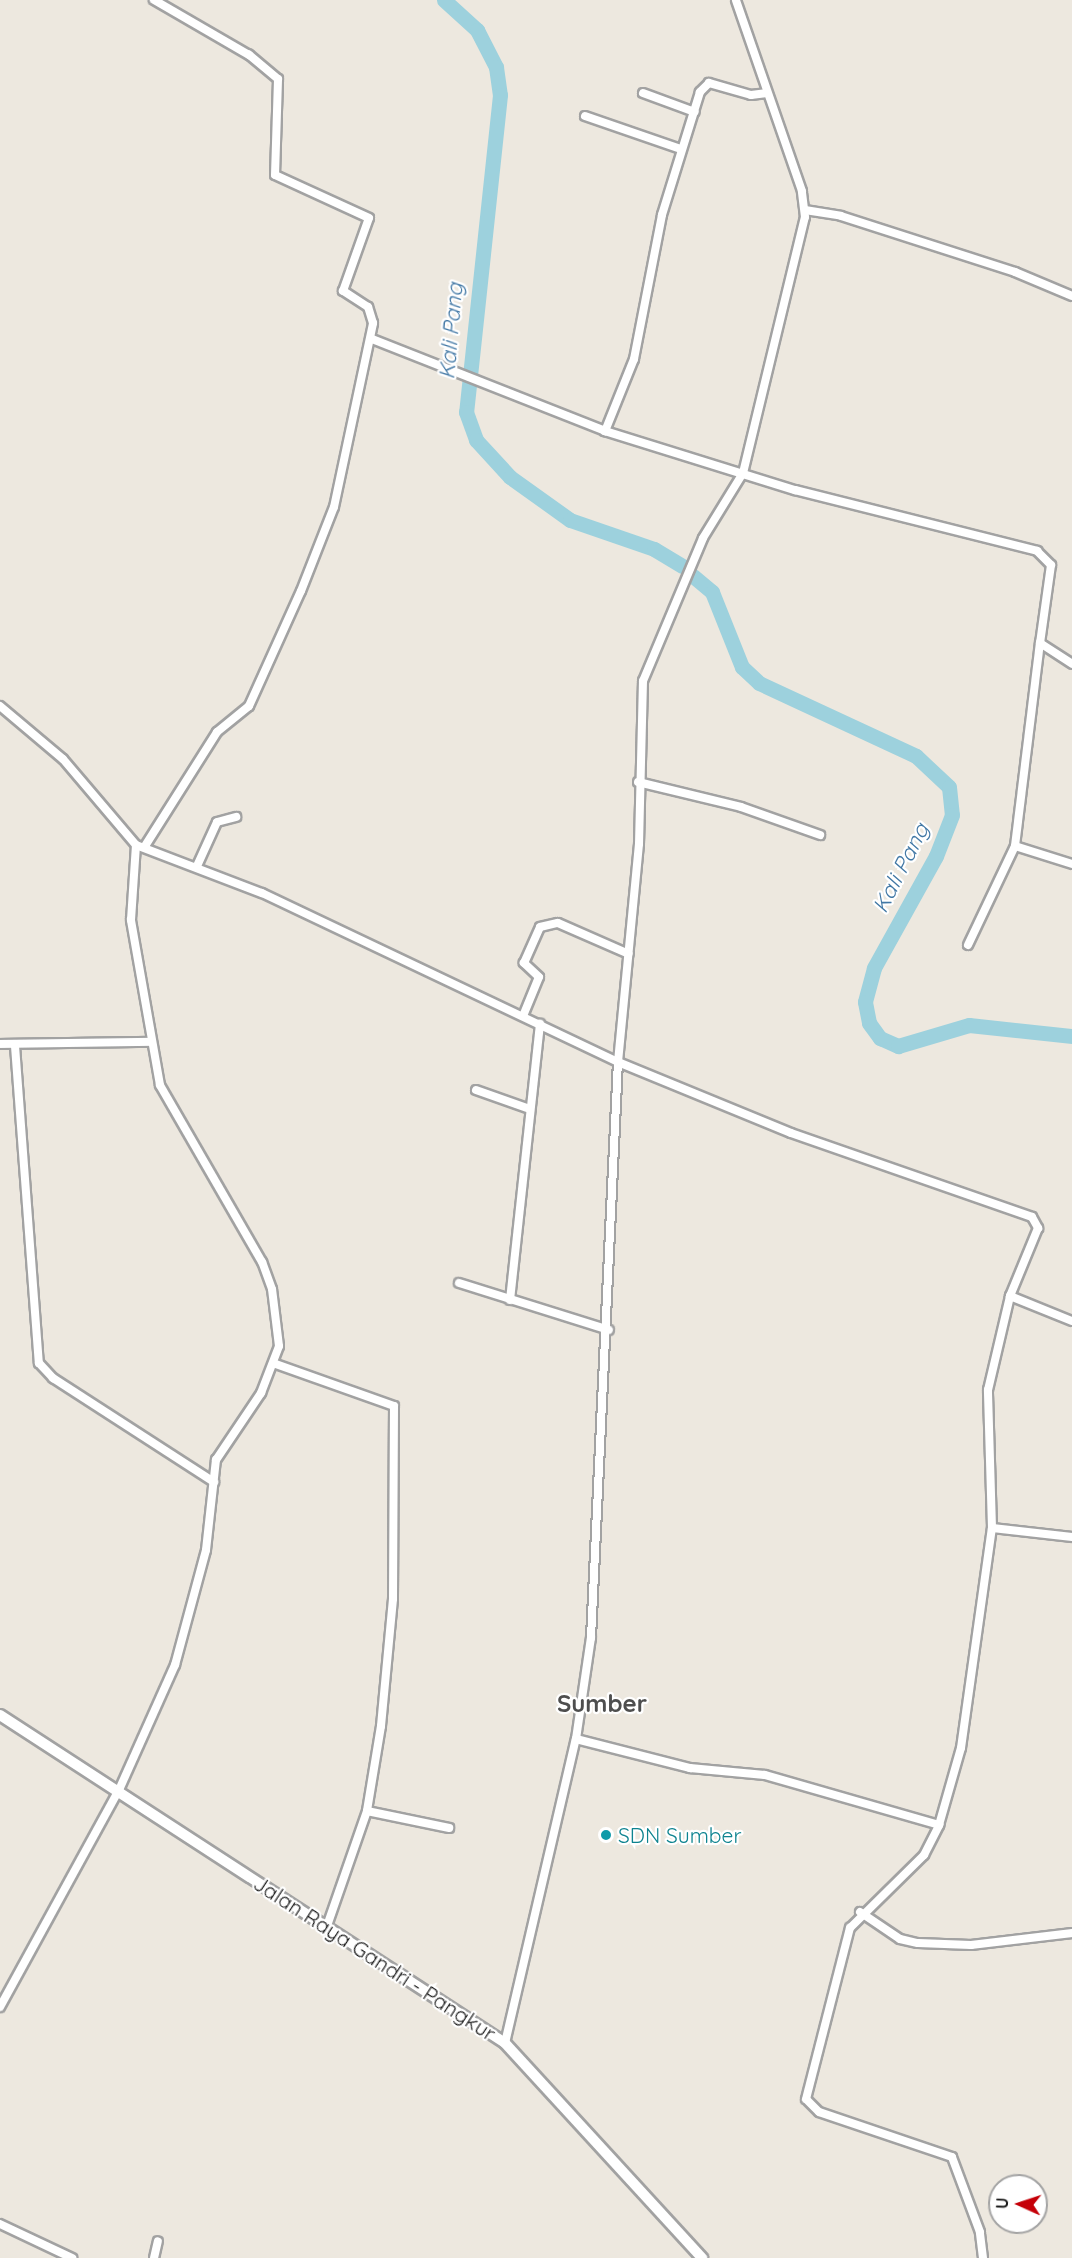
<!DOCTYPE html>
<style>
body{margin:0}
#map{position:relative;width:1072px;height:2258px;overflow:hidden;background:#ede8df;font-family:Quicksand,sans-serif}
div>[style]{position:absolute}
.river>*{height:15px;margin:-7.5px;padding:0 7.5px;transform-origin:7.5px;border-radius:7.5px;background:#9dd1dd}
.roads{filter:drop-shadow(2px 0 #a2a2a2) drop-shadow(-2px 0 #a2a2a2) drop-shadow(0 2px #a2a2a2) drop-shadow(0 -2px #a2a2a2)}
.minor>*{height:8px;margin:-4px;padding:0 4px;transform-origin:4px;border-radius:4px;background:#fff}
.tertiary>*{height:10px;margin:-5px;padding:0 5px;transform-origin:5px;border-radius:5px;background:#fff}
.dots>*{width:16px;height:16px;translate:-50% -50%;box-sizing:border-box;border:3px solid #fff;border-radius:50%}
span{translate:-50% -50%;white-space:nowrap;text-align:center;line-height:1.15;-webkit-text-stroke:4.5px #fff;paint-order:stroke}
.culture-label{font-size:21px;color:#0d838f}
.left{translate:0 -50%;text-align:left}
.street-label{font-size:21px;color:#1b1b1b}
.water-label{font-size:22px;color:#4278a5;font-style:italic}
.quarter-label{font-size:24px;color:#4e4e4e;font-weight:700}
.north{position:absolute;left:988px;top:2174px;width:60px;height:60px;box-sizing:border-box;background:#fff;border:2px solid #a4a4a4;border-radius:50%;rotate:273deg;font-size:16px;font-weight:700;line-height:24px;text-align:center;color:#1b1b1b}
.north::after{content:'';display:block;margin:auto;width:21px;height:27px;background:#c50008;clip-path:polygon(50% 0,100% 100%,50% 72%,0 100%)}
</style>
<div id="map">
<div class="river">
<div style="left:444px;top:0;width:45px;rotate:42.3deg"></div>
<div style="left:477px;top:30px;width:42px;rotate:62.8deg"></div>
<div style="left:496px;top:67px;width:28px;rotate:82deg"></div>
<div style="left:500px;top:95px;width:319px;rotate:96.1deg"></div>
<div style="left:466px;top:412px;width:30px;rotate:70deg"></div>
<div style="left:476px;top:440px;width:50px;rotate:47.4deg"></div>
<div style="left:510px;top:477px;width:74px;rotate:35.6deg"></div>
<div style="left:570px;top:520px;width:89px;rotate:19deg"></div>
<div style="left:654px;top:549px;width:33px;rotate:31deg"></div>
<div style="left:693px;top:576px;width:25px;rotate:40deg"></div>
<div style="left:712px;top:592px;width:81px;rotate:68.2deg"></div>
<div style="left:742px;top:667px;width:23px;rotate:43deg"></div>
<div style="left:759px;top:683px;width:173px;rotate:24.9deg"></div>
<div style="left:916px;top:756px;width:45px;rotate:43.2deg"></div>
<div style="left:949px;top:787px;width:28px;rotate:84deg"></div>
<div style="left:952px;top:815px;width:44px;rotate:111.3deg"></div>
<div style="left:936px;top:856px;width:128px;rotate:119deg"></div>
<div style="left:874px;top:968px;width:35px;rotate:105deg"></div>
<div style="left:865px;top:1002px;width:21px;rotate:79deg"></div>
<div style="left:869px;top:1023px;width:19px;rotate:54deg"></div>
<div style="left:880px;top:1038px;width:20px;rotate:24deg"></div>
<div style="left:898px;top:1046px;width:74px;rotate:-16.5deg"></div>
<div style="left:969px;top:1025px;width:104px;rotate:6.1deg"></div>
</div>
<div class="roads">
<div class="minor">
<div style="left:643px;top:93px;width:55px;rotate:20.1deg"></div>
<div style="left:767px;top:93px;width:16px;rotate:173deg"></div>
<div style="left:751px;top:95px;width:44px;rotate:-164.1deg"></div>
<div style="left:709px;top:83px;width:13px;rotate:135deg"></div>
<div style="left:700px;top:92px;width:129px;rotate:107.2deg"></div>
<div style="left:662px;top:215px;width:147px;rotate:101deg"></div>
<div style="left:634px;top:359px;width:78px;rotate:111.9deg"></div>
<div style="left:605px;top:431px;width:199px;rotate:17.3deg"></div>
<div style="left:795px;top:490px;width:250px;rotate:14.1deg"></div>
<div style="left:1037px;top:551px;width:20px;rotate:45deg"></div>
<div style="left:1051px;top:565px;width:79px;rotate:98deg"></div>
<div style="left:1040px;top:643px;width:38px;rotate:33deg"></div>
<div style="left:585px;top:116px;width:102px;rotate:19deg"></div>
<div style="left:805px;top:210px;width:36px;rotate:9deg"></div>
<div style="left:841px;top:216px;width:183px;rotate:17.8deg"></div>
<div style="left:1015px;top:272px;width:62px;rotate:22.8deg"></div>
<div style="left:372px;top:339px;width:251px;rotate:21.5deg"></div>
<div style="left:0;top:706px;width:82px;rotate:40.1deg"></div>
<div style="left:63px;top:759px;width:113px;rotate:49.7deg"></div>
<div style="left:136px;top:845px;width:135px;rotate:20.9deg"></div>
<div style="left:262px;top:893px;width:394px;rotate:25.4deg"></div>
<div style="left:618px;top:1062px;width:187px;rotate:22.3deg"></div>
<div style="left:791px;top:1133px;width:255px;rotate:19.2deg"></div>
<div style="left:1032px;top:1217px;width:13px;rotate:61deg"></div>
<div style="left:1038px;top:1228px;width:74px;rotate:112.4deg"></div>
<div style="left:1010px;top:1296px;width:67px;rotate:22deg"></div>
<div style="left:638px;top:782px;width:106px;rotate:13.6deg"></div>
<div style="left:741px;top:807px;width:84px;rotate:19.5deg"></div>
<div style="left:145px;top:846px;width:135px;rotate:-57.7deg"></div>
<div style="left:217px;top:732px;width:41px;rotate:-39.1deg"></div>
<div style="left:249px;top:706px;width:126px;rotate:-65.7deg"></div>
<div style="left:301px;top:591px;width:90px;rotate:-68.6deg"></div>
<div style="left:334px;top:507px;width:188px;rotate:-78deg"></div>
<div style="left:373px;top:323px;width:17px;rotate:-107deg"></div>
<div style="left:368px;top:307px;width:30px;rotate:-147deg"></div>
<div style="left:343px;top:291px;width:77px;rotate:-70.4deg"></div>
<div style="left:369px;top:218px;width:103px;rotate:-155.4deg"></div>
<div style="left:275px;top:175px;width:96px;rotate:-88.2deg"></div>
<div style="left:278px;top:79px;width:38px;rotate:-140deg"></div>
<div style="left:249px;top:55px;width:110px;rotate:-149.9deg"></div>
<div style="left:1015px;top:846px;width:60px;rotate:17.5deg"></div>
<div style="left:197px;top:866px;width:48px;rotate:-65.6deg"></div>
<div style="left:217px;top:822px;width:20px;rotate:-15deg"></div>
<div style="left:968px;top:945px;width:110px;rotate:-64.6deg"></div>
<div style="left:1015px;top:846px;width:205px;rotate:-83deg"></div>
<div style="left:523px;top:1016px;width:42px;rotate:-67.7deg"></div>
<div style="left:539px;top:977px;width:21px;rotate:-137deg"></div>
<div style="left:524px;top:963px;width:39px;rotate:-66deg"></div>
<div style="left:540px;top:927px;width:18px;rotate:-13deg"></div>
<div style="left:558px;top:923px;width:77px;rotate:23.6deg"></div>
<div style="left:0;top:1044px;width:151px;rotate:-0.8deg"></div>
<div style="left:15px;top:1046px;width:318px;rotate:85.7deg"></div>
<div style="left:39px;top:1363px;width:21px;rotate:47deg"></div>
<div style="left:53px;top:1378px;width:192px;rotate:32.9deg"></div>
<div style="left:476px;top:1090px;width:57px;rotate:19.4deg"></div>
<div style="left:459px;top:1283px;width:157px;rotate:17.4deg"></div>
<div style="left:510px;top:1300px;width:278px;rotate:-83.8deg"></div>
<div style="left:276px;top:1364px;width:125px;rotate:19.6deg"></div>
<div style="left:394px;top:1406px;width:193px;rotate:90.3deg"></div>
<div style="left:393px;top:1599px;width:128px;rotate:95.4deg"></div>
<div style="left:381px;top:1726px;width:86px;rotate:99.4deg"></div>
<div style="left:367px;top:1811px;width:122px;rotate:109.2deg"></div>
<div style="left:992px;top:1528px;width:81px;rotate:6.4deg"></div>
<div style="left:576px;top:1739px;width:118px;rotate:14.3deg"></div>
<div style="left:690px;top:1768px;width:75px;rotate:5.3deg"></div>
<div style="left:765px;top:1775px;width:181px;rotate:16deg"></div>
<div style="left:367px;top:1811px;width:84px;rotate:11.7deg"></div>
<div style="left:860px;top:1912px;width:48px;rotate:34deg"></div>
<div style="left:900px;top:1939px;width:18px;rotate:13deg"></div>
<div style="left:918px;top:1943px;width:53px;rotate:2.2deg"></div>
<div style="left:971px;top:1945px;width:102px;rotate:-6.8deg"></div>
<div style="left:0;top:2007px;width:247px;rotate:-61.3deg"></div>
<div style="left:119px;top:1790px;width:137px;rotate:-65.9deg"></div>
<div style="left:175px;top:1665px;width:119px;rotate:-74.9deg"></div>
<div style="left:206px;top:1550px;width:91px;rotate:-83.7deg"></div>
<div style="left:216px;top:1460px;width:81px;rotate:-56.1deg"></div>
<div style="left:261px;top:1393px;width:50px;rotate:-69deg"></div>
<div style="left:279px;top:1346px;width:57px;rotate:-97deg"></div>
<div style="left:272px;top:1289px;width:29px;rotate:-110deg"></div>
<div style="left:262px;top:1262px;width:204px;rotate:-120deg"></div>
<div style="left:160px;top:1085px;width:168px;rotate:-100deg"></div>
<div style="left:131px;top:920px;width:75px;rotate:-86.2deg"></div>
<div style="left:505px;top:2043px;width:312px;rotate:-76.9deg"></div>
<div style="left:576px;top:1739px;width:102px;rotate:-81.6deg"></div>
<div style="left:591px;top:1638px;width:577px;rotate:-87.32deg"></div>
<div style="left:618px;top:1062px;width:219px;rotate:-84.5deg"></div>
<div style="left:639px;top:844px;width:163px;rotate:-88.6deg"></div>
<div style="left:643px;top:681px;width:155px;rotate:-67.2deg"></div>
<div style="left:703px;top:538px;width:76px;rotate:-58.4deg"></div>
<div style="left:743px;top:473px;width:263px;rotate:-76.4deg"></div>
<div style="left:805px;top:217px;width:26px;rotate:-97deg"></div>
<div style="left:802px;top:191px;width:202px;rotate:-109.1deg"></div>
<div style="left:0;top:2224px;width:80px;rotate:25.3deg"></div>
<div style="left:154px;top:2258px;width:17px;rotate:-77deg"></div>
<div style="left:983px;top:2258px;width:26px;rotate:-97deg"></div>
<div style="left:980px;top:2232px;width:80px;rotate:-110.5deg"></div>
<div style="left:952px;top:2157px;width:140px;rotate:-161.3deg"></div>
<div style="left:819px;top:2112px;width:18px;rotate:-135deg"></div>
<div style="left:806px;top:2099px;width:177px;rotate:-75.6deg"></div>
<div style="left:850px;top:1928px;width:104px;rotate:-44.6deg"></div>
<div style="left:924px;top:1855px;width:34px;rotate:-63deg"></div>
<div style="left:939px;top:1825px;width:80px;rotate:-74.1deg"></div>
<div style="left:961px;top:1748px;width:222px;rotate:-82deg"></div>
<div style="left:992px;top:1528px;width:138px;rotate:-91.7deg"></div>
<div style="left:988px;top:1390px;width:97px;rotate:-76.8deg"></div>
</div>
<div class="tertiary">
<div style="left:0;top:1715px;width:602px;rotate:33deg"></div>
<div style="left:505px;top:2043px;width:292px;rotate:47.5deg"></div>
</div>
</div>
<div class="dots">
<div style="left:606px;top:1835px;background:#0f9aa8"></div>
</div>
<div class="culture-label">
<span class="left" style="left:618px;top:1835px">SDN Sumber</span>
</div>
<div class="street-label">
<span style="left:375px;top:1958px;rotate:33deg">Jalan Raya Gandri - Pangkur</span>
</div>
<div class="water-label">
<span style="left:451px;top:331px;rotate:-85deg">Kali Pang</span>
<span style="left:901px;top:868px;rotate:-63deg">Kali Pang</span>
</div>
<div class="quarter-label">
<span style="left:602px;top:1704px">Sumber</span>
</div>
<div class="north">U</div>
</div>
